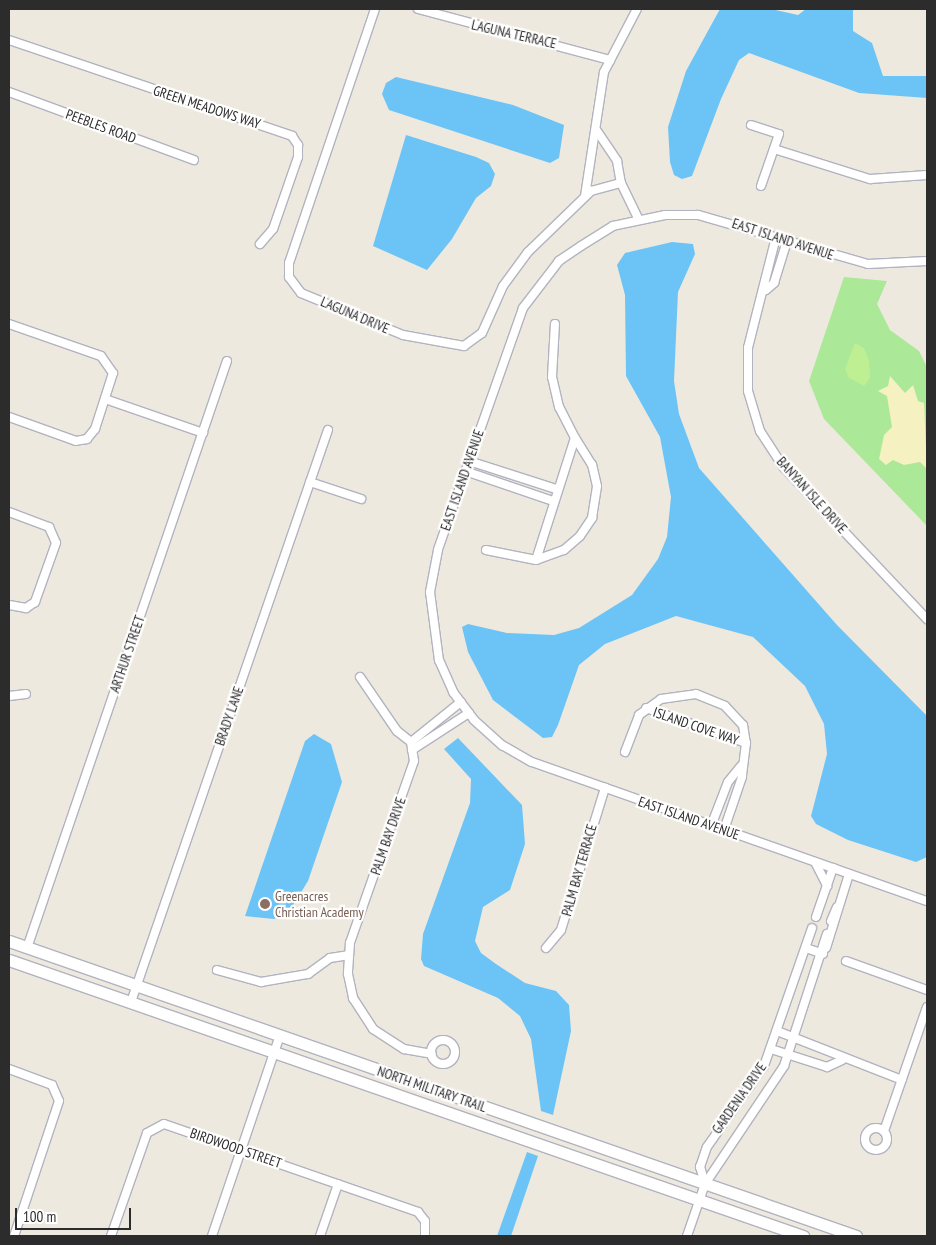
<!DOCTYPE html>
<style>
body{margin:0}
#map{position:relative;width:936px;height:1245px;overflow:hidden;background:#eee9de;font-family:"PT Sans Narrow",sans-serif}
div>[style]{position:absolute}
.green>*{inset:0;background:#abe898}
.sand>*{inset:0;background:#f5f1c0}
.pitch>*{inset:0;background:#bfef93}
.water>*{inset:0;background:#6cc4f6}
.roads{filter:drop-shadow(1px 0 #b2b3c0) drop-shadow(-1px 0 #b2b3c0) drop-shadow(0 1px #b2b3c0) drop-shadow(0 -1px #b2b3c0)}
.street>*{height:8px;margin:-4px;padding:0 4px;transform-origin:4px;border-radius:4px;background:#fff}
.street>.ring{margin:-4px;padding:0;box-sizing:content-box;background:none;border:8px solid #fff;border-radius:50%}
.secondary>*{height:11px;margin:-5.5px;padding:0 5.5px;transform-origin:5.5px;border-radius:5.5px;background:#fff}
.dots>*{width:14px;height:14px;translate:-50% -50%;box-sizing:border-box;border:2px solid #fff;border-radius:50%}
span{translate:-50% -50%;white-space:nowrap;text-align:center;line-height:1.15;-webkit-text-stroke:4.5px #fff;paint-order:stroke}
.street-label{font-size:14px;color:#2c2c2c}
.education-label{font-size:14px;color:#785e54}
.left{translate:0 -50%;text-align:left}
.frame{position:absolute;inset:0;border:10px solid #2c2c2c;pointer-events:none}
.scale{position:absolute;left:15px;top:1208px;width:116px;height:22px;box-sizing:border-box;border:2px solid #2c2c2c;border-top:0;padding-left:6px;font-size:15px;line-height:18px;white-space:nowrap;color:#2c2c2c;-webkit-text-stroke:4px #fff;paint-order:stroke}
</style>
<div id="map">
<div class="green">
<div style="clip-path:polygon(844px 277px,887px 281px,877px 304px,890px 330px,919px 351px,927px 367px,927px 526px,824px 419px,809px 381px)"></div>
</div>
<div class="sand">
<div style="clip-path:polygon(890px 376px,905px 393px,913px 385px,918px 401px,924px 403px,927px 469px,920px 462px,904px 465px,893px 460px,886px 465px,879px 459px,884px 435px,892px 427px,887px 396px,878px 391px,888px 386px)"></div>
</div>
<div class="pitch">
<div style="clip-path:polygon(855px 343px,864px 348px,869px 361px,870px 378px,864px 386px,849px 378px,845px 369px)"></div>
</div>
<div class="water">
<div style="clip-path:polygon(720px 9px,771px 9px,798px 15px,806px 9px,853px 9px,853px 31px,872px 43px,883px 76px,927px 76px,927px 98px,859px 93px,749px 53px,739px 60px,721px 99px,692px 176px,682px 179px,674px 175px,670px 162px,668px 127px,686px 71px)"></div>
<div style="clip-path:polygon(396px 77px,513px 105px,564px 125px,559px 158px,550px 163px,389px 110px,382px 94px,386px 83px)"></div>
<div style="clip-path:polygon(406px 135px,476px 157px,489px 163px,495px 174px,491px 186px,476px 198px,452px 239px,427px 270px,373px 246px)"></div>
<div style="clip-path:polygon(672px 242px,693px 244px,695px 254px,678px 292px,674px 381px,679px 414px,699px 468px,837px 625px,927px 716px,927px 857px,916px 862px,848px 840px,816px 824px,811px 816px,827px 754px,824px 724px,805px 686px,753px 637px,676px 616px,605px 644px,579px 665px,558px 725px,552px 737px,543px 738px,493px 700px,468px 652px,462px 627px,468px 624px,507px 633px,554px 635px,579px 628px,632px 595px,658px 559px,667px 537px,671px 497px,660px 437px,626px 376px,625px 295px,617px 265px,625px 253px)"></div>
<div style="clip-path:polygon(314px 734px,331px 744px,342px 782px,308px 881px,287px 915px,274px 919px,245px 916px,305px 741px)"></div>
<div style="clip-path:polygon(458px 738px,522px 805px,525px 844px,510px 890px,483px 907px,475px 941px,481px 953px,496px 964px,525px 983px,556px 991px,569px 1005px,571px 1031px,553px 1115px,541px 1111px,531px 1039px,520px 1016px,498px 998px,424px 966px,421px 959px,423px 934px,470px 803px,471px 779px,444px 749px)"></div>
<div style="clip-path:polygon(527px 1152px,538px 1156px,511px 1236px,497px 1236px)"></div>
</div>
<div class="roads">
<div class="street">
<div style="left:375px;top:9px;width:268px;rotate:108.7deg"></div>
<div style="left:289px;top:263px;width:14px;rotate:90deg"></div>
<div style="left:289px;top:277px;width:20px;rotate:53deg"></div>
<div style="left:301px;top:293px;width:110px;rotate:22.4deg"></div>
<div style="left:403px;top:335px;width:62px;rotate:10.2deg"></div>
<div style="left:464px;top:346px;width:22px;rotate:-36deg"></div>
<div style="left:482px;top:333px;width:51px;rotate:-65.9deg"></div>
<div style="left:503px;top:286px;width:42px;rotate:-53.7deg"></div>
<div style="left:528px;top:252px;width:88px;rotate:-44.1deg"></div>
<div style="left:591px;top:191px;width:31px;rotate:-15deg"></div>
<div style="left:418px;top:9px;width:199px;rotate:14.9deg"></div>
<div style="left:9px;top:40px;width:299px;rotate:18.7deg"></div>
<div style="left:292px;top:136px;width:11px;rotate:56deg"></div>
<div style="left:298px;top:145px;width:12px;rotate:90deg"></div>
<div style="left:298px;top:157px;width:76px;rotate:109.1deg"></div>
<div style="left:273px;top:229px;width:20px;rotate:131deg"></div>
<div style="left:9px;top:92px;width:197px;rotate:20.2deg"></div>
<div style="left:751px;top:125px;width:29px;rotate:18deg"></div>
<div style="left:779px;top:134px;width:55px;rotate:109.1deg"></div>
<div style="left:597px;top:131px;width:36px;rotate:56deg"></div>
<div style="left:617px;top:161px;width:22px;rotate:80deg"></div>
<div style="left:621px;top:183px;width:41px;rotate:64.1deg"></div>
<div style="left:774px;top:149px;width:101px;rotate:17.4deg"></div>
<div style="left:870px;top:179px;width:57px;rotate:-4deg"></div>
<div style="left:585px;top:196px;width:125px;rotate:-81.3deg"></div>
<div style="left:604px;top:72px;width:71px;rotate:-62.4deg"></div>
<div style="left:776px;top:237px;width:114px;rotate:104.2deg"></div>
<div style="left:748px;top:348px;width:43px;rotate:90deg"></div>
<div style="left:748px;top:391px;width:42px;rotate:73.3deg"></div>
<div style="left:760px;top:431px;width:44px;rotate:57deg"></div>
<div style="left:784px;top:468px;width:208px;rotate:46.6deg"></div>
<div style="left:927px;top:261px;width:59px;rotate:177.1deg"></div>
<div style="left:868px;top:264px;width:177px;rotate:-163.9deg"></div>
<div style="left:698px;top:215px;width:33px;rotate:180deg"></div>
<div style="left:665px;top:215px;width:53px;rotate:168.1deg"></div>
<div style="left:613px;top:226px;width:38px;rotate:148deg"></div>
<div style="left:581px;top:246px;width:27px;rotate:146deg"></div>
<div style="left:559px;top:261px;width:59px;rotate:127.5deg"></div>
<div style="left:523px;top:308px;width:256px;rotate:109.4deg"></div>
<div style="left:438px;top:550px;width:43px;rotate:100.8deg"></div>
<div style="left:430px;top:592px;width:69px;rotate:82.5deg"></div>
<div style="left:439px;top:660px;width:35px;rotate:66deg"></div>
<div style="left:453px;top:692px;width:35px;rotate:53deg"></div>
<div style="left:474px;top:720px;width:38px;rotate:42deg"></div>
<div style="left:502px;top:745px;width:34px;rotate:30deg"></div>
<div style="left:532px;top:762px;width:419px;rotate:19.4deg"></div>
<div style="left:766px;top:290px;width:11px;rotate:-41deg"></div>
<div style="left:774px;top:283px;width:44px;rotate:-72.8deg"></div>
<div style="left:9px;top:324px;width:97px;rotate:19.2deg"></div>
<div style="left:101px;top:356px;width:21px;rotate:55deg"></div>
<div style="left:113px;top:373px;width:59px;rotate:107.8deg"></div>
<div style="left:95px;top:429px;width:13px;rotate:129deg"></div>
<div style="left:87px;top:439px;width:11px;rotate:170deg"></div>
<div style="left:76px;top:441px;width:71px;rotate:-160.3deg"></div>
<div style="left:105px;top:399px;width:104px;rotate:19.1deg"></div>
<div style="left:469px;top:461px;width:91px;rotate:17.8deg"></div>
<div style="left:465px;top:471px;width:93px;rotate:18.8deg"></div>
<div style="left:310px;top:482px;width:54px;rotate:18.4deg"></div>
<div style="left:9px;top:512px;width:43px;rotate:20.6deg"></div>
<div style="left:49px;top:527px;width:17px;rotate:66deg"></div>
<div style="left:56px;top:543px;width:63px;rotate:109.6deg"></div>
<div style="left:35px;top:602px;width:11px;rotate:146deg"></div>
<div style="left:26px;top:608px;width:17px;rotate:-170deg"></div>
<div style="left:486px;top:550px;width:51px;rotate:11.3deg"></div>
<div style="left:536px;top:560px;width:30px;rotate:-20deg"></div>
<div style="left:564px;top:550px;width:21px;rotate:-41deg"></div>
<div style="left:580px;top:536px;width:22px;rotate:-56deg"></div>
<div style="left:592px;top:518px;width:32px;rotate:-81deg"></div>
<div style="left:597px;top:486px;width:22px;rotate:-103deg"></div>
<div style="left:592px;top:465px;width:32px;rotate:-122deg"></div>
<div style="left:536px;top:560px;width:128px;rotate:-72.3deg"></div>
<div style="left:575px;top:438px;width:35px;rotate:-117deg"></div>
<div style="left:559px;top:407px;width:31px;rotate:-103deg"></div>
<div style="left:552px;top:377px;width:53px;rotate:-86.8deg"></div>
<div style="left:360px;top:677px;width:65px;rotate:55.6deg"></div>
<div style="left:397px;top:731px;width:18px;rotate:38deg"></div>
<div style="left:9px;top:696px;width:17px;rotate:-7deg"></div>
<div style="left:646px;top:708px;width:106px;rotate:19.3deg"></div>
<div style="left:411px;top:742px;width:19px;rotate:81deg"></div>
<div style="left:414px;top:761px;width:193px;rotate:109.4deg"></div>
<div style="left:350px;top:943px;width:31px;rotate:94deg"></div>
<div style="left:348px;top:974px;width:25px;rotate:78deg"></div>
<div style="left:353px;top:998px;width:37px;rotate:57deg"></div>
<div style="left:373px;top:1029px;width:37px;rotate:33deg"></div>
<div style="left:404px;top:1049px;width:28px;rotate:10deg"></div>
<div style="left:411px;top:742px;width:64px;rotate:-38.7deg"></div>
<div style="left:412px;top:750px;width:68px;rotate:-33deg"></div>
<div style="left:625px;top:752px;width:40px;rotate:-69deg"></div>
<div style="left:639px;top:715px;width:27px;rotate:-36deg"></div>
<div style="left:661px;top:699px;width:35px;rotate:-8deg"></div>
<div style="left:696px;top:694px;width:31px;rotate:22deg"></div>
<div style="left:725px;top:706px;width:26px;rotate:47deg"></div>
<div style="left:743px;top:725px;width:18px;rotate:81deg"></div>
<div style="left:746px;top:743px;width:34px;rotate:97deg"></div>
<div style="left:742px;top:777px;width:56px;rotate:108.8deg"></div>
<div style="left:711px;top:826px;width:47px;rotate:-68.9deg"></div>
<div style="left:728px;top:782px;width:21px;rotate:-51deg"></div>
<div style="left:815px;top:862px;width:27px;rotate:63deg"></div>
<div style="left:816px;top:917px;width:52px;rotate:-70.9deg"></div>
<div style="left:831px;top:921px;width:15px;rotate:-67deg"></div>
<div style="left:27px;top:948px;width:620px;rotate:-71.19deg"></div>
<div style="left:546px;top:948px;width:23px;rotate:-50deg"></div>
<div style="left:561px;top:930px;width:149px;rotate:-72.8deg"></div>
<div style="left:806px;top:948px;width:18px;rotate:19deg"></div>
<div style="left:826px;top:948px;width:77px;rotate:-72.7deg"></div>
<div style="left:846px;top:961px;width:86px;rotate:19.7deg"></div>
<div style="left:217px;top:970px;width:46px;rotate:15.3deg"></div>
<div style="left:261px;top:982px;width:48px;rotate:-9.7deg"></div>
<div style="left:308px;top:974px;width:27px;rotate:-36deg"></div>
<div style="left:330px;top:958px;width:18px;rotate:-9deg"></div>
<div style="left:131px;top:1002px;width:605px;rotate:-71deg"></div>
<div style="left:777px;top:1031px;width:134px;rotate:21.4deg"></div>
<div class="ring" style="left:431px;top:1040px;width:16px;height:16px"></div>
<div style="left:771px;top:1049px;width:59px;rotate:17.8deg"></div>
<div style="left:827px;top:1067px;width:17px;rotate:-25deg"></div>
<div style="left:9px;top:1069px;width:46px;rotate:20.4deg"></div>
<div style="left:52px;top:1085px;width:17px;rotate:66deg"></div>
<div style="left:59px;top:1101px;width:142px;rotate:108.4deg"></div>
<div class="ring" style="left:865px;top:1128px;width:14px;height:14px"></div>
<div style="left:884px;top:1131px;width:131px;rotate:-70.9deg"></div>
<div style="left:705px;top:1184px;width:18px;rotate:-106deg"></div>
<div style="left:700px;top:1167px;width:21px;rotate:-71deg"></div>
<div style="left:707px;top:1147px;width:99px;rotate:-54.9deg"></div>
<div style="left:764px;top:1066px;width:146px;rotate:-70.8deg"></div>
<div style="left:111px;top:1236px;width:109px;rotate:-70.7deg"></div>
<div style="left:147px;top:1133px;width:19px;rotate:-28deg"></div>
<div style="left:164px;top:1124px;width:269px;rotate:19.1deg"></div>
<div style="left:418px;top:1212px;width:11px;rotate:52deg"></div>
<div style="left:425px;top:1221px;width:15px;rotate:90deg"></div>
<div style="left:212px;top:1236px;width:212px;rotate:-71.3deg"></div>
<div style="left:320px;top:1236px;width:55px;rotate:-70.9deg"></div>
<div style="left:687px;top:1236px;width:55px;rotate:-70.9deg"></div>
<div style="left:705px;top:1184px;width:142px;rotate:-56.2deg"></div>
<div style="left:784px;top:1066px;width:139px;rotate:-72deg"></div>
</div>
<div class="secondary">
<div style="left:9px;top:941px;width:897px;rotate:19.2deg"></div>
<div style="left:9px;top:960px;width:841px;rotate:19.17deg"></div>
</div>
</div>
<div class="dots">
<div style="left:265px;top:904px;background:#8d6e63"></div>
</div>
<div class="street-label">
<span style="left:514px;top:34px;rotate:13deg">LAGUNA TERRACE</span>
<span style="left:207px;top:107px;rotate:18deg">GREEN MEADOWS WAY</span>
<span style="left:101px;top:126px;rotate:20deg">PEEBLES ROAD</span>
<span style="left:783px;top:239px;rotate:18deg">EAST ISLAND AVENUE</span>
<span style="left:355px;top:315px;rotate:23deg">LAGUNA DRIVE</span>
<span style="left:462px;top:480px;rotate:-71deg">EAST ISLAND AVENUE</span>
<span style="left:812px;top:495px;rotate:48deg">BANYAN ISLE DRIVE</span>
<span style="left:127px;top:654px;rotate:-71deg">ARTHUR STREET</span>
<span style="left:229px;top:716px;rotate:-71deg">BRADY LANE</span>
<span style="left:696px;top:726px;rotate:19deg">ISLAND COVE WAY</span>
<span style="left:689px;top:818px;rotate:19deg">EAST ISLAND AVENUE</span>
<span style="left:388px;top:836px;rotate:-71deg">PALM BAY DRIVE</span>
<span style="left:579px;top:870px;rotate:-74deg">PALM BAY TERRACE</span>
<span style="left:432px;top:1089px;rotate:19deg">NORTH MILITARY TRAIL</span>
<span style="left:739px;top:1098px;rotate:-55deg">GARDENIA DRIVE</span>
<span style="left:236px;top:1148px;rotate:19deg">BIRDWOOD STREET</span>
</div>
<div class="education-label">
<span class="left" style="left:275px;top:904px">Greenacres<br>Christian Academy</span>
</div>
<div class="frame"></div>
<div class="scale">100 m</div>
</div>
